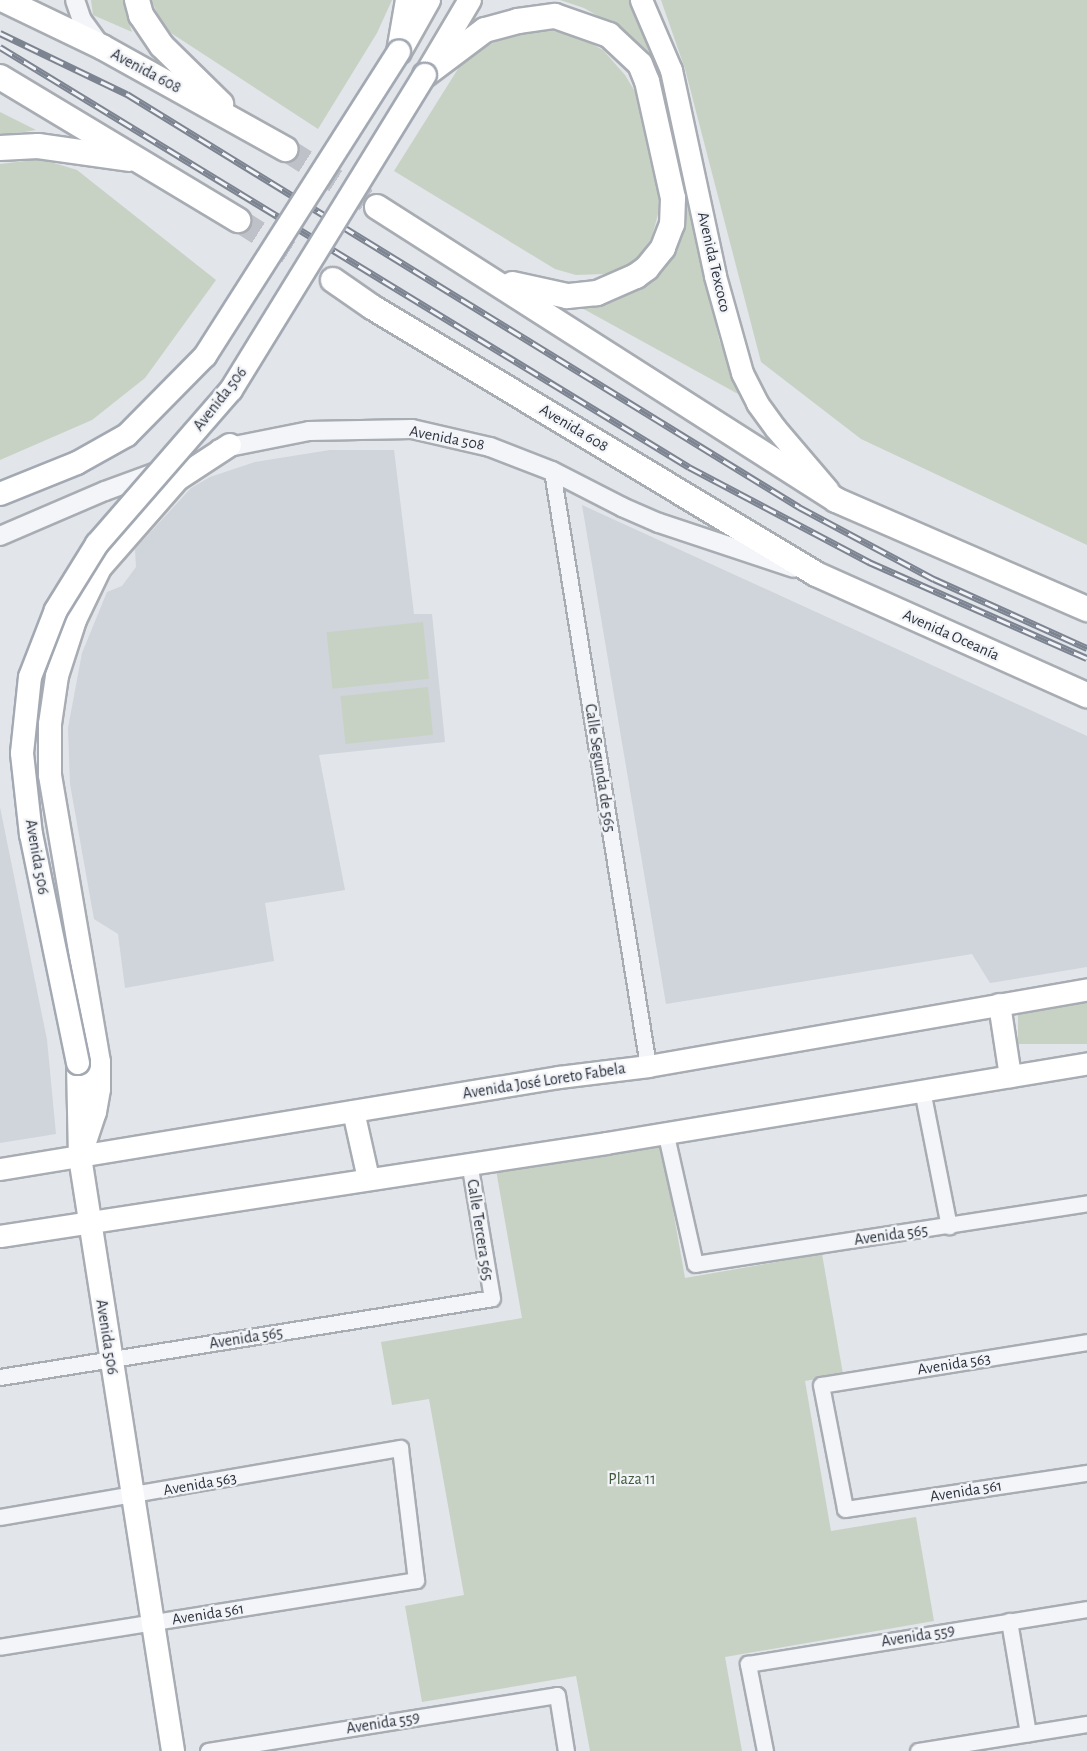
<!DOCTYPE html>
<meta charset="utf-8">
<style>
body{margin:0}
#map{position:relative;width:1087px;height:1751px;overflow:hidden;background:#e2e5e9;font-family:"Alegreya Sans",sans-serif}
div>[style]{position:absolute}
.built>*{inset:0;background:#d0d4db}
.green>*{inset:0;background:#c7d2c4;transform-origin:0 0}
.trunk-tunnel>*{height:24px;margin-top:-12px;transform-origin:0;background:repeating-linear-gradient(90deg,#bec1c7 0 24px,transparent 0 36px)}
.roads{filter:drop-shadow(2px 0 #a8acb3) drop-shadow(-2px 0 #a8acb3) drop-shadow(0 2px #a8acb3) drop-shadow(0 -2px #a8acb3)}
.minor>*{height:15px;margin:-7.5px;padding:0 7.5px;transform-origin:7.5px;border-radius:7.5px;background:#f4f5f8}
.tertiary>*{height:18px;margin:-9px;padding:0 9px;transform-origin:9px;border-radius:9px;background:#f4f5f8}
.secondary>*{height:21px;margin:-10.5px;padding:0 10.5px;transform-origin:10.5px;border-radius:10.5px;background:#fff}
.primary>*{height:22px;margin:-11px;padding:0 11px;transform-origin:11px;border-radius:11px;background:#fff}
.trunk>*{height:24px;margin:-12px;padding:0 12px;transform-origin:12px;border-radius:12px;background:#fff}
.rail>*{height:7px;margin-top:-3.5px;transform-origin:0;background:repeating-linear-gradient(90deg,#f2f4f7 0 14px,#7d8491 0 28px);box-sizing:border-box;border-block:2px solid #7d8491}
.bridges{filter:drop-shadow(2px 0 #a3a9b3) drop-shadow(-2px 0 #a3a9b3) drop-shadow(0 2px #a3a9b3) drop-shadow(0 -2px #a3a9b3)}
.primary-bridge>*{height:22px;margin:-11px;padding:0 11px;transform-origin:11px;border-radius:11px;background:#fff}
span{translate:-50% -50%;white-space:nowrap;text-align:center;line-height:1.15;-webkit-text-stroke:4.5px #f2f4f7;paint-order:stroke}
.street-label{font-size:16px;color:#2c323f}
.park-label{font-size:16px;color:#40593b}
</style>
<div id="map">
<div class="built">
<div style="clip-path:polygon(330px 450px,394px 450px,414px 614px,432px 614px,445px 742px,319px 755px,345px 890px,265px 903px,274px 961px,125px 988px,118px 934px,94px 919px,70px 784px,68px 728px,82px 653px,107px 592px,122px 586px,136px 567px,135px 549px,191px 488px,210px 477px,255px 462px)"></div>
<div style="clip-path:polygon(582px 505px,1087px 736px,1087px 967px,990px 983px,972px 954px,666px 1004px)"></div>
<div style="clip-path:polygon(0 807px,47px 1040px,56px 1134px,0 1143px)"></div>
</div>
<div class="green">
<div style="clip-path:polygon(91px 0,125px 0,125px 11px,132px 32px,93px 15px)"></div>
<div style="clip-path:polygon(151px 0,392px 0,377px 33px,318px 129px,171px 33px,161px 21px)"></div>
<div style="clip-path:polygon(560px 0,629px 0,658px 68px,634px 40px,612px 24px,584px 8px)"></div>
<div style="clip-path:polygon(661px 0,1087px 0,1087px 545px,861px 439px,761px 362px,685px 69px)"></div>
<div style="clip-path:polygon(527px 31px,553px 31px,579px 37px,603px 50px,625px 75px,639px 98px,659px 192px,658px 214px,652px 237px,639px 256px,622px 269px,603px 274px,576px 275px,555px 269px,394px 171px,461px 64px,483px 48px,505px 37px)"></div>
<div style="clip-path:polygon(0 112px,36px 130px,0 136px)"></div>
<div style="clip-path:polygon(41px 159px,77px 170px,216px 280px,145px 378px,92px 420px,0 460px,0 164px)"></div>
<div style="clip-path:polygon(683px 176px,719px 339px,740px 395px,580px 307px,613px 302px,639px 287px,682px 227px,685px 199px)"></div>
<div style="left:423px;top:622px;width:57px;height:97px;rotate:84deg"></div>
<div style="left:428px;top:687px;width:48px;height:88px;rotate:84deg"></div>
<div style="left:1087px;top:1003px;width:41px;height:69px;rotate:90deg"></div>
<div style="clip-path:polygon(661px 1142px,685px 1278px,822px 1254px,843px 1374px,805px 1381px,831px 1531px,916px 1517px,934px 1621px,725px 1657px,742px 1751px,590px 1751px,576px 1676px,422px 1702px,405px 1606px,464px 1595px,429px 1399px,392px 1405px,381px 1342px,522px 1318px,496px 1170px)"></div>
</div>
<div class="trunk-tunnel">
<div style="left:285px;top:149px;width:109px;rotate:32.2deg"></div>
<div style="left:238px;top:220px;width:112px;rotate:32.3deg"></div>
</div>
<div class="roads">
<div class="minor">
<div style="left:552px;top:471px;width:603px;rotate:80.83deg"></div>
<div style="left:922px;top:1090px;width:139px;rotate:78.8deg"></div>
<div style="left:665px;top:1131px;width:136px;rotate:77.3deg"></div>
<div style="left:695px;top:1264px;width:397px;rotate:-8.8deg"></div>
<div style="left:1087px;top:1342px;width:269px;rotate:170.8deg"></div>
<div style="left:821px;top:1385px;width:126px;rotate:79deg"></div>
<div style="left:845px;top:1509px;width:245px;rotate:-8.5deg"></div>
<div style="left:0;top:1377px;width:498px;rotate:-9.1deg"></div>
<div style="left:492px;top:1298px;width:138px;rotate:-99.6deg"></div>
<div style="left:0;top:1517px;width:406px;rotate:-9.8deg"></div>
<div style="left:400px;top:1448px;width:133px;rotate:83.1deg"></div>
<div style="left:416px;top:1580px;width:421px;rotate:170.9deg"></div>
<div style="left:1009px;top:1621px;width:114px;rotate:80.4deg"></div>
<div style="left:208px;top:1751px;width:353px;rotate:-9.1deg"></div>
<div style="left:557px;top:1695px;width:57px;rotate:80.9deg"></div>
<div style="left:765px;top:1751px;width:89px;rotate:-101.1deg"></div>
<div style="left:748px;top:1664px;width:343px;rotate:-9.2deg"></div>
<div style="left:918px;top:1751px;width:171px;rotate:-9.1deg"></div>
</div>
<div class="tertiary">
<div style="left:75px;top:0;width:21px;rotate:71deg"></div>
<div style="left:82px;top:20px;width:32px;rotate:54deg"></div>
<div style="left:219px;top:449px;width:92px;rotate:-11.3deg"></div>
<div style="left:309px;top:431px;width:103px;rotate:-1.1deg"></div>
<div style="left:412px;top:429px;width:80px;rotate:13deg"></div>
<div style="left:490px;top:447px;width:66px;rotate:21.2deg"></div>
<div style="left:552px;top:471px;width:79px;rotate:27.2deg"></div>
<div style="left:622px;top:507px;width:40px;rotate:23.4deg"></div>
<div style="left:659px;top:523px;width:142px;rotate:18.4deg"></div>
<div style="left:0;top:536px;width:114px;rotate:-23.2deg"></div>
<div style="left:105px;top:491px;width:61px;rotate:-20.2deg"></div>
</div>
<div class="secondary">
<div style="left:641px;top:0;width:76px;rotate:66.8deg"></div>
<div style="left:671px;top:70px;width:211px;rotate:77.9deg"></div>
<div style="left:715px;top:276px;width:101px;rotate:74.4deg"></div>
<div style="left:742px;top:373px;width:34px;rotate:63deg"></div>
<div style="left:757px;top:403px;width:32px;rotate:54deg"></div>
<div style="left:776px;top:429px;width:80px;rotate:49.6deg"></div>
<div style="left:999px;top:1004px;width:73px;rotate:81.3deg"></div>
<div style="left:353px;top:1111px;width:69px;rotate:77.4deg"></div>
<div style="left:0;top:1169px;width:567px;rotate:-9.35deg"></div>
<div style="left:559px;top:1077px;width:90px;rotate:-7deg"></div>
<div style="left:648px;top:1066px;width:446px;rotate:-9.9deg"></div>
<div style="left:0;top:1236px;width:613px;rotate:-8.72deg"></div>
<div style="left:606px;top:1143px;width:488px;rotate:-9.4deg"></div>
</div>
<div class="primary">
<div style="left:402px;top:48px;width:55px;rotate:-60.6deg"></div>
<div style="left:426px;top:74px;width:86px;rotate:-59.3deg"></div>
<div style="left:78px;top:1063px;width:94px;rotate:88.8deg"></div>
<div style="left:80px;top:1157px;width:601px;rotate:81.1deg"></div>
<div style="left:80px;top:1157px;width:47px;rotate:-71.6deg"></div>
<div style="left:95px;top:1112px;width:23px;rotate:-80deg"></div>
<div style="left:99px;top:1089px;width:27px;rotate:-90deg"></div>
<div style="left:99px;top:1062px;width:291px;rotate:-99.7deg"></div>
<div style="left:50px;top:775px;width:51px;rotate:-90deg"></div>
<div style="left:50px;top:724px;width:49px;rotate:-81.7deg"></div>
<div style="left:57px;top:676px;width:59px;rotate:-72.2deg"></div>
<div style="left:75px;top:620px;width:58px;rotate:-64.3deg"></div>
<div style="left:100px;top:568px;width:118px;rotate:-48.8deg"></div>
<div style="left:178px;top:479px;width:62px;rotate:-33.2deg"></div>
</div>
<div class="trunk">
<div style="left:4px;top:0;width:109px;rotate:25.6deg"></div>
<div style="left:102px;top:47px;width:210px;rotate:29.1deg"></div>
<div style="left:137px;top:0;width:16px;rotate:75deg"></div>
<div style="left:141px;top:15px;width:37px;rotate:56deg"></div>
<div style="left:162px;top:46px;width:83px;rotate:44.5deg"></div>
<div style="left:399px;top:52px;width:53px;rotate:-80.2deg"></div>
<div style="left:425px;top:75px;width:75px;rotate:-36.9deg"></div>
<div style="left:485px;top:30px;width:34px;rotate:-15deg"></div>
<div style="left:518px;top:21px;width:37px;rotate:-8deg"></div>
<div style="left:555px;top:16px;width:57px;rotate:19.4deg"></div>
<div style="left:609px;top:35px;width:42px;rotate:43.1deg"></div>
<div style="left:640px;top:64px;width:18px;rotate:68deg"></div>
<div style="left:647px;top:81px;width:120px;rotate:77.5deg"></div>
<div style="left:673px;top:198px;width:26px;rotate:92deg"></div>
<div style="left:672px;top:224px;width:26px;rotate:111deg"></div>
<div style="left:663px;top:248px;width:26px;rotate:129deg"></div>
<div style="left:647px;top:268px;width:14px;rotate:144deg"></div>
<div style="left:636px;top:276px;width:43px;rotate:156.4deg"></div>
<div style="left:597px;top:293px;width:30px;rotate:174deg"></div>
<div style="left:567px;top:296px;width:56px;rotate:-167.7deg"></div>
<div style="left:0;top:77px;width:278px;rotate:31deg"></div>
<div style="left:0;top:148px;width:38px;rotate:-3deg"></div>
<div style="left:38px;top:146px;width:92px;rotate:8.1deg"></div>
<div style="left:377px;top:207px;width:545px;rotate:32.55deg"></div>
<div style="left:836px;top:500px;width:274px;rotate:23.5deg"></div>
<div style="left:333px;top:280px;width:47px;rotate:34.7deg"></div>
<div style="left:372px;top:307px;width:518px;rotate:31.02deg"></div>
<div style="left:816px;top:574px;width:297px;rotate:24.1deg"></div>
</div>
</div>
<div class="rail">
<div style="left:0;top:33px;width:141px;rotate:25.7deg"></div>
<div style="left:127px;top:94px;width:789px;rotate:31.57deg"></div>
<div style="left:799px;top:507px;width:153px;rotate:28.1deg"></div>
<div style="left:934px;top:579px;width:168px;rotate:24.3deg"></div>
<div style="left:0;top:47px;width:807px;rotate:31.37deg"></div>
<div style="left:689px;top:467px;width:204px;rotate:27.8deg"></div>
<div style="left:869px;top:562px;width:238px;rotate:23.8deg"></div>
</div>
<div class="bridges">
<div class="primary-bridge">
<div style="left:0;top:494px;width:83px;rotate:-21.9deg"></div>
<div style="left:77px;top:463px;width:57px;rotate:-29.2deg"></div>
<div style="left:127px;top:435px;width:111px;rotate:-45.4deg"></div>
<div style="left:205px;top:356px;width:361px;rotate:-57.5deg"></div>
<div style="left:78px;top:1063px;width:233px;rotate:-101.6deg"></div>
<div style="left:31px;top:835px;width:82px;rotate:-96.3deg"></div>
<div style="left:22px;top:753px;width:76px;rotate:-84deg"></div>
<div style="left:30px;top:677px;width:72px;rotate:-68.8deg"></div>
<div style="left:56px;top:610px;width:78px;rotate:-58.2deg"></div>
<div style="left:97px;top:544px;width:204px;rotate:-49deg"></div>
<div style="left:231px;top:390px;width:370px;rotate:-58.4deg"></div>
</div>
</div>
<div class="street-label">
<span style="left:146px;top:71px;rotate:28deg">Avenida 608</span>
<span style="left:714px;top:262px;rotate:77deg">Avenida Texcoco</span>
<span style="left:220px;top:399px;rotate:-52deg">Avenida 506</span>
<span style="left:574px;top:428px;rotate:31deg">Avenida 608</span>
<span style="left:447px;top:438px;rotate:11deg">Avenida 508</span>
<span style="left:951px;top:635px;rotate:24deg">Avenida Oceanía</span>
<span style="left:600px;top:768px;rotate:81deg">Calle Segunda de 565</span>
<span style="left:37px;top:857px;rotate:80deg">Avenida 506</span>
<span style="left:544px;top:1081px;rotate:-9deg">Avenida José Loreto Fabela</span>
<span style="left:480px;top:1230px;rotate:81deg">Calle Tercera 565</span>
<span style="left:891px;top:1235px;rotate:-8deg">Avenida 565</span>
<span style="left:107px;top:1337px;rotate:81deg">Avenida 506</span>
<span style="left:246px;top:1338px;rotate:-9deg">Avenida 565</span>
<span style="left:954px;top:1364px;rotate:-9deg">Avenida 563</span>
<span style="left:200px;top:1484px;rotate:-10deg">Avenida 563</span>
<span style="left:966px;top:1491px;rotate:-9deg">Avenida 561</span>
<span style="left:208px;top:1614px;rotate:-9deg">Avenida 561</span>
<span style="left:918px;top:1636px;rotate:-9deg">Avenida 559</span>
<span style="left:383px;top:1723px;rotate:-9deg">Avenida 559</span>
</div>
<div class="park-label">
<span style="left:632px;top:1479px">Plaza 11</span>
</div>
</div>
